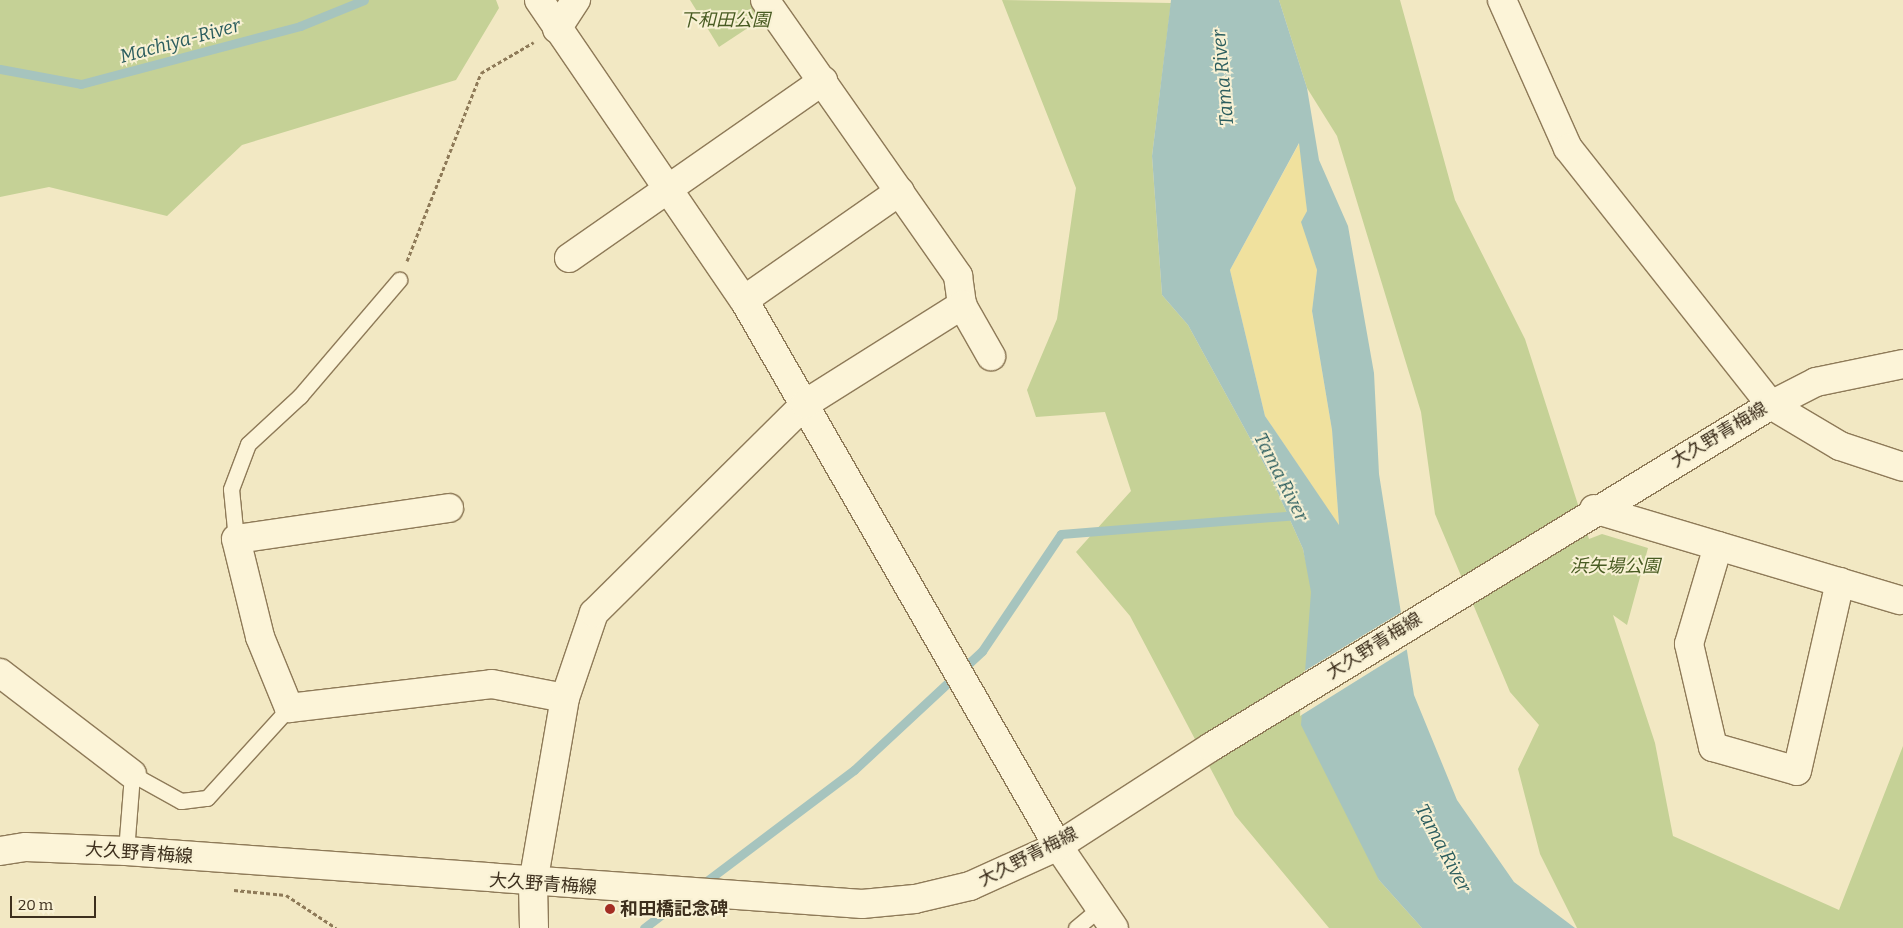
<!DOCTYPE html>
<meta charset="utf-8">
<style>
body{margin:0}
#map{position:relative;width:1903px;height:928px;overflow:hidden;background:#f2e8c3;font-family:Bitter,"Noto Sans JP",serif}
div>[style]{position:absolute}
.green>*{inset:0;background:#c5d196}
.sand>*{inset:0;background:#f0e19e}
.water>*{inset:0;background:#a6c4be}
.pier>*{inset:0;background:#f2e8c3}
.stream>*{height:9px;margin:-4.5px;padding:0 4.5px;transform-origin:4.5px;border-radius:4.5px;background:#a6c4be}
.path>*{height:3px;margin-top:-1.5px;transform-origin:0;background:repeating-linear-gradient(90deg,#8e7a58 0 4px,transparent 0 6.5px)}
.roads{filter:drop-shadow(1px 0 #8e7a58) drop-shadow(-1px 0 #8e7a58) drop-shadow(0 1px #8e7a58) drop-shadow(0 -1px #8e7a58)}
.service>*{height:15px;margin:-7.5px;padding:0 7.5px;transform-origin:7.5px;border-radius:7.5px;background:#fcf4d8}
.minor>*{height:28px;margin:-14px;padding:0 14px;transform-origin:14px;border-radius:14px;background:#fcf4d8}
.secondary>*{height:28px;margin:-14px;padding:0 14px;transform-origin:14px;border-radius:14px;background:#fcf4d8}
.dots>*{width:14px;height:14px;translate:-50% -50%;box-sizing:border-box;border:2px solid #f8f1d4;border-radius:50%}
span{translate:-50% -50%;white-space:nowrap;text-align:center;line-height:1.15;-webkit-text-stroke:4px #f8f1d4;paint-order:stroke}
.park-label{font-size:18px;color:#485b22;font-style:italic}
.street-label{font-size:18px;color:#3d2f1d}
.poi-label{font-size:18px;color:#3d2f1d;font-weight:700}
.left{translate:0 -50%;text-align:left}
.water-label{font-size:19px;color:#2b5d5e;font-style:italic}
.scale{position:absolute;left:10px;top:896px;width:86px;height:22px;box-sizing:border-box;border:2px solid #3d2f1d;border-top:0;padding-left:6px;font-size:15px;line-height:18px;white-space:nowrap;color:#3d2f1d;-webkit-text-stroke:4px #f8f1d4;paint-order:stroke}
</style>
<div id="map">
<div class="green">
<div style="clip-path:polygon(0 0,496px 0,499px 8px,456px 80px,242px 145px,167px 216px,49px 187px,0 197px)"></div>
<div style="clip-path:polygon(690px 0,755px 0,766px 16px,719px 47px)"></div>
<div style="clip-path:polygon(1002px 0,1171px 3px,1152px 156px,1162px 295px,1188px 325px,1269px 473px,1303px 549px,1379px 880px,1422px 928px,1329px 928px,1235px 815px,1130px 616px,1076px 552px,1131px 491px,1105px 412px,1036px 417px,1027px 390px,1057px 319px,1076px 188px)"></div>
<div style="clip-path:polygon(1279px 0,1400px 0,1455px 200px,1525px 339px,1589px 539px,1602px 534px,1648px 548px,1627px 625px,1613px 615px,1655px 743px,1673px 836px,1839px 910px,1903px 746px,1903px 928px,1577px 928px,1540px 854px,1518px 769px,1539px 725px,1510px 692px,1435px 514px,1421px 412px,1337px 136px,1307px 88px)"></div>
</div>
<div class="sand">
<div style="clip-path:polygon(1300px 142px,1307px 211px,1302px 222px,1317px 270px,1312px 312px,1332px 430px,1339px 526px,1265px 416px,1230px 270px)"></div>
</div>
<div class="water">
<div style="clip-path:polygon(evenodd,1171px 0,1279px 0,1307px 88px,1319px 160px,1348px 226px,1374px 373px,1379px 474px,1414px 695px,1457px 800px,1514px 882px,1575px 928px,1422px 928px,1379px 880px,1301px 725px,1311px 592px,1303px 549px,1269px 473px,1188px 325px,1162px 295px,1152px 156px,1171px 0,1299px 143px,1307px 211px,1301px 222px,1317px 270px,1312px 311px,1332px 430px,1339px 525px,1265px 416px,1230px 270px,1299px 143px)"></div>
</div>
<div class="pier">
<div style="clip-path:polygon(1403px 611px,1409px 648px,1300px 716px,1303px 672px)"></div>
</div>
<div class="stream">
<div style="left:0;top:69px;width:82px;rotate:10.5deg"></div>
<div style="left:81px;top:84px;width:227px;rotate:-14.8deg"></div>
<div style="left:300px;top:26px;width:69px;rotate:-22.1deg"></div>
<div style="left:700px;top:886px;width:193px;rotate:-37deg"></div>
<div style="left:854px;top:770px;width:175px;rotate:-42.9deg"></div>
<div style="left:982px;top:651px;width:141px;rotate:-56deg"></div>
<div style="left:1061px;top:534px;width:238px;rotate:-4.6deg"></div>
<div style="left:644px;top:928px;width:49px;rotate:-37.6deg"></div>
</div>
<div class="path">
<div style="left:407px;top:261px;width:202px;rotate:-68.5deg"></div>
<div style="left:481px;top:73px;width:61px;rotate:-30.3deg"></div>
<div style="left:234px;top:890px;width:52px;rotate:5.5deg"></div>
<div style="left:286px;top:895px;width:60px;rotate:33.4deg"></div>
</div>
<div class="roads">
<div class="service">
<div style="left:236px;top:539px;width:50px;rotate:-95.7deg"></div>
<div style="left:231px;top:489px;width:48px;rotate:-69.3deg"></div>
<div style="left:248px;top:444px;width:71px;rotate:-42.7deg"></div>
<div style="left:300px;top:396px;width:153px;rotate:-49.5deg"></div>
<div style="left:126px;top:851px;width:77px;rotate:-85.5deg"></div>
<div style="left:132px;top:774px;width:56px;rotate:28.9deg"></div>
<div style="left:181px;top:801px;width:26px;rotate:-7deg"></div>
<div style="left:207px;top:798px;width:122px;rotate:-47.7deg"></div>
<div style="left:1076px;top:928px;width:33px;rotate:-40deg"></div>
</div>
<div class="minor">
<div style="left:539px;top:0;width:363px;rotate:55.7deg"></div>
<div style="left:744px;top:300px;width:630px;rotate:60.1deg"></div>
<div style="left:1058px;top:846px;width:99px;rotate:55.7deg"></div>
<div style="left:765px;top:0;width:337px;rotate:55deg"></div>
<div style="left:958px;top:276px;width:29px;rotate:82deg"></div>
<div style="left:962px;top:305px;width:59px;rotate:60.4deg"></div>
<div style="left:1502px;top:0;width:162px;rotate:66deg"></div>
<div style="left:1568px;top:148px;width:328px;rotate:51.7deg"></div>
<div style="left:1771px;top:405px;width:80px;rotate:30.7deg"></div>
<div style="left:1840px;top:446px;width:66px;rotate:18.4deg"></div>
<div style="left:557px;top:29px;width:35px;rotate:-57deg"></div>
<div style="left:569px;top:258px;width:310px;rotate:-34.9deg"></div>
<div style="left:744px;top:300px;width:190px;rotate:-34.9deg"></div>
<div style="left:449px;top:508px;width:215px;rotate:171.7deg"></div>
<div style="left:236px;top:539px;width:101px;rotate:76.2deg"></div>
<div style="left:260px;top:637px;width:77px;rotate:67.8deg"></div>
<div style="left:289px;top:708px;width:204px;rotate:-6.7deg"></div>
<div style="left:492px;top:684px;width:74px;rotate:10.9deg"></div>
<div style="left:1594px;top:509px;width:319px;rotate:16.6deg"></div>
<div style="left:1718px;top:546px;width:102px;rotate:106.5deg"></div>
<div style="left:1689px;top:644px;width:106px;rotate:76.9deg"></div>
<div style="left:1713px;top:747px;width:87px;rotate:15.9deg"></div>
<div style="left:1797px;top:771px;width:194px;rotate:-77.2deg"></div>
<div style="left:0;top:673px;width:166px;rotate:37.4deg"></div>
<div style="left:534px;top:928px;width:45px;rotate:-91.3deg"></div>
<div style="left:533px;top:883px;width:188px;rotate:-80.2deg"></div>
<div style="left:565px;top:698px;width:90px;rotate:-71.2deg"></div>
<div style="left:594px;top:613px;width:297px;rotate:-44.7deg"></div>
<div style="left:805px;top:404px;width:186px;rotate:-32.2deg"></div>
</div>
<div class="secondary">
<div style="left:0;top:851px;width:26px;rotate:-9deg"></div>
<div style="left:26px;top:847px;width:100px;rotate:2.3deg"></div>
<div style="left:126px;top:851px;width:738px;rotate:4.12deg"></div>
<div style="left:862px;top:904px;width:53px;rotate:-5.4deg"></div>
<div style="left:915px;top:899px;width:57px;rotate:-13.3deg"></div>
<div style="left:970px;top:886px;width:97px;rotate:-24.4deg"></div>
<div style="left:1058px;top:846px;width:182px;rotate:-32.9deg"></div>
<div style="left:1211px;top:747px;width:656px;rotate:-31.41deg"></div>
<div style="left:1771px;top:405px;width:51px;rotate:-27.1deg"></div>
<div style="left:1816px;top:382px;width:89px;rotate:-11.7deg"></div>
</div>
</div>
<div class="dots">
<div style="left:610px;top:909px;background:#a32d23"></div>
</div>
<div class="park-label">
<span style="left:725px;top:20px">下和田公園</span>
<span style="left:1615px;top:566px">浜矢場公園</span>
</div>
<div class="street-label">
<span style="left:1719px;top:435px;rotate:-31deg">大久野青梅線</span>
<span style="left:1374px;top:646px;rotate:-32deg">大久野青梅線</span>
<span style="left:139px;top:853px;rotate:4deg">大久野青梅線</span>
<span style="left:1028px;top:857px;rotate:-27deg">大久野青梅線</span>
<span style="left:543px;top:884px;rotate:4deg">大久野青梅線</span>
</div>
<div class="poi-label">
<span class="left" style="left:620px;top:909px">和田橋記念碑</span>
</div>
<div class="water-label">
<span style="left:180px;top:41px;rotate:-15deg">Machiya-River</span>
<span style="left:1223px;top:78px;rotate:-95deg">Tama River</span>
<span style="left:1281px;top:477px;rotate:63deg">Tama River</span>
<span style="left:1443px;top:848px;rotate:62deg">Tama River</span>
</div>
<div class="scale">20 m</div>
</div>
